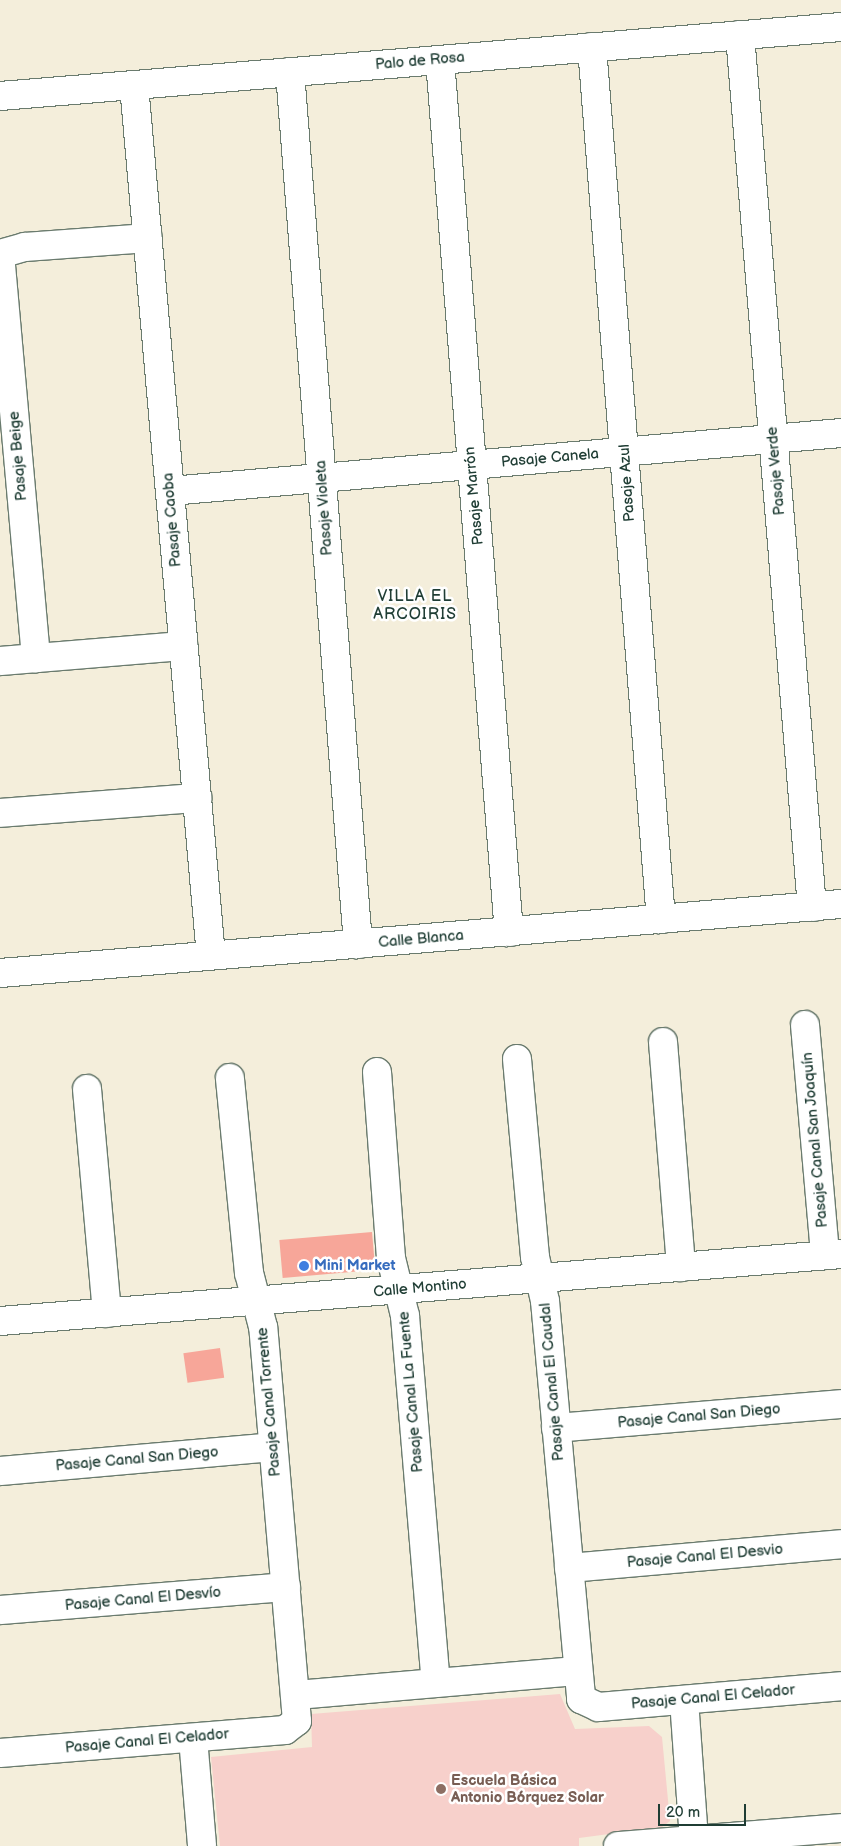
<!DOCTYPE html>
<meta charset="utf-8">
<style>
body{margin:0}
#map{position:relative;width:841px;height:1846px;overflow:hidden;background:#f4eedb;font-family:"Balsamiq Sans",sans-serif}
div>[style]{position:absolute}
.built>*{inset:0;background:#f7d0cb}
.building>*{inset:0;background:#f7a699;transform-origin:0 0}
.roads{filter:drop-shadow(1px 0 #6a7b6e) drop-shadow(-1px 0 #6a7b6e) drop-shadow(0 1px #6a7b6e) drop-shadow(0 -1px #6a7b6e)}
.minor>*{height:28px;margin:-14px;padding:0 14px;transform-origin:14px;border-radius:14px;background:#fff}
.dots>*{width:14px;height:14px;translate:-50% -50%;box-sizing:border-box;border:2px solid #fff;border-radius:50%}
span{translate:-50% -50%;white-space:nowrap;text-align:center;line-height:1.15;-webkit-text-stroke:5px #fff;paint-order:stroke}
.street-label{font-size:15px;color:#1f3d34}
.shop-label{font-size:15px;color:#366cbe;font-weight:700}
.left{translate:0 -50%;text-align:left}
.education-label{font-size:15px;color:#785e54;font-weight:700}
.neighbourhood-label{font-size:16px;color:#1f3d34;letter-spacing:1px}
.scale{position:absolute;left:658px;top:1804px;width:88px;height:22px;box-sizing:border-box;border:2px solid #1f3d34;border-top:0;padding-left:6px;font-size:15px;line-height:18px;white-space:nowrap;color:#1f3d34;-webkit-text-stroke:4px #fff;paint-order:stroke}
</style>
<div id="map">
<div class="built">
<div style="clip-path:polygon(560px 1694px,575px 1729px,649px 1726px,662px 1737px,670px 1821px,662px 1827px,579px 1838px,579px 1846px,220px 1846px,211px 1757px,312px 1747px,311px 1714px)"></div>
</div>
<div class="building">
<div style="left:372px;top:1232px;width:38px;height:93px;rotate:85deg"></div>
<div style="left:220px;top:1348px;width:30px;height:37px;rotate:82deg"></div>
</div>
<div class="roads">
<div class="minor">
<div style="left:740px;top:35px;width:875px;rotate:85.28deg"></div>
<div style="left:592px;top:47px;width:875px;rotate:85.48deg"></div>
<div style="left:440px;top:60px;width:875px;rotate:85.48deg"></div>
<div style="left:290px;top:72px;width:875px;rotate:85.54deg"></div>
<div style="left:134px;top:85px;width:874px;rotate:84.95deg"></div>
<div style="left:0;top:96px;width:844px;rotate:-4.69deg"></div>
<div style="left:0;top:254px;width:406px;rotate:84.9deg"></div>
<div style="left:0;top:254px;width:26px;rotate:-16deg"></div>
<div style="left:25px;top:247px;width:123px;rotate:-4.2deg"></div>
<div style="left:170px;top:491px;width:674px;rotate:-4.94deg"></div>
<div style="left:0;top:661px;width:184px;rotate:-4.7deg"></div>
<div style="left:0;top:813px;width:198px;rotate:-4.4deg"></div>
<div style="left:0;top:973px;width:844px;rotate:-4.69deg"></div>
<div style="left:805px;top:1025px;width:231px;rotate:85deg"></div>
<div style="left:663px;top:1042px;width:226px;rotate:85.4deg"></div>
<div style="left:517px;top:1059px;width:199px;rotate:84.8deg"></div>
<div style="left:535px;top:1257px;width:45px;rotate:77.2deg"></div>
<div style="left:545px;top:1301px;width:400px;rotate:84.8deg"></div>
<div style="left:581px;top:1699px;width:19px;rotate:25deg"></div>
<div style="left:598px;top:1707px;width:244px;rotate:-4.9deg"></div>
<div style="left:377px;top:1072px;width:187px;rotate:85.7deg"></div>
<div style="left:391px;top:1258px;width:60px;rotate:76.4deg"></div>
<div style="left:405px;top:1316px;width:368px;rotate:85.2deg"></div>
<div style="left:87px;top:1089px;width:225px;rotate:84.9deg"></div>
<div style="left:0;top:1321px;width:844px;rotate:-4.55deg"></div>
<div style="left:556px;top:1428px;width:286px;rotate:-4.8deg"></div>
<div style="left:0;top:1471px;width:274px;rotate:-5deg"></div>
<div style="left:569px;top:1568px;width:273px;rotate:-5deg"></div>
<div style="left:0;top:1610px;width:287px;rotate:-4.6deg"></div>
<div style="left:296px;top:1695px;width:282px;rotate:-4.9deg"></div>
<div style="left:684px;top:1700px;width:140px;rotate:85.9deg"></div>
<div style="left:193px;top:1738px;width:108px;rotate:85.2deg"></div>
<div style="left:0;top:1753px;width:286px;rotate:-4.6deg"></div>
<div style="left:285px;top:1730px;width:15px;rotate:-37deg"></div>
<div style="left:297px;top:1721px;width:395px;rotate:-94.9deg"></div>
<div style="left:263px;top:1327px;width:56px;rotate:-104.5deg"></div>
<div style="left:249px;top:1273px;width:196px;rotate:-95.6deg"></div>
<div style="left:618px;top:1846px;width:224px;rotate:-4.6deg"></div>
</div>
</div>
<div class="dots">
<div style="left:304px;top:1266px;background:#3f7fe0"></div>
<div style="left:441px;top:1789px;background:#8d6e63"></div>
</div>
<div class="street-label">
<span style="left:420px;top:61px;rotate:-5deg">Palo de Rosa</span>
<span style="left:18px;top:456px;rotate:-95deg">Pasaje Beige</span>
<span style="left:550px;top:458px;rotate:-5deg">Pasaje Canela</span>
<span style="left:776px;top:471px;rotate:-95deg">Pasaje Verde</span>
<span style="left:627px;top:483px;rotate:-94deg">Pasaje Azul</span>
<span style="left:474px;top:496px;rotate:-95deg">Pasaje Marrón</span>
<span style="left:324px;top:508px;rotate:-94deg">Pasaje Violeta</span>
<span style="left:172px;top:520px;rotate:-95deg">Pasaje Caoba</span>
<span style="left:421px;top:939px;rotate:-5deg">Calle Blanca</span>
<span style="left:815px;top:1140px;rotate:-95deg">Pasaje Canal San Joaquín</span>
<span style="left:420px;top:1288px;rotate:-5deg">Calle Montino</span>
<span style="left:552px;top:1382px;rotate:-95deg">Pasaje Canal El Caudal</span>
<span style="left:411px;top:1392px;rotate:-95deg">Pasaje Canal La Fuente</span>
<span style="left:269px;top:1402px;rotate:-95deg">Pasaje Canal Torrente</span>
<span style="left:699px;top:1416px;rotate:-5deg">Pasaje Canal San Diego</span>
<span style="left:137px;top:1459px;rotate:-5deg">Pasaje Canal San Diego</span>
<span style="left:705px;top:1556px;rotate:-5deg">Pasaje Canal El Desvio</span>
<span style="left:143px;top:1599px;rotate:-5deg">Pasaje Canal El Desvío</span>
<span style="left:713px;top:1697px;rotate:-5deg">Pasaje Canal El Celador</span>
<span style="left:147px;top:1741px;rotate:-5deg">Pasaje Canal El Celador</span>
</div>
<div class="shop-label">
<span class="left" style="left:314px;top:1266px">Mini Market</span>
</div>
<div class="education-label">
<span class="left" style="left:451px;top:1789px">Escuela Básica<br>Antonio Bórquez Solar</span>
</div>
<div class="neighbourhood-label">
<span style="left:415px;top:606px">VILLA EL<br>ARCOIRIS</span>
</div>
<div class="scale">20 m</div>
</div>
